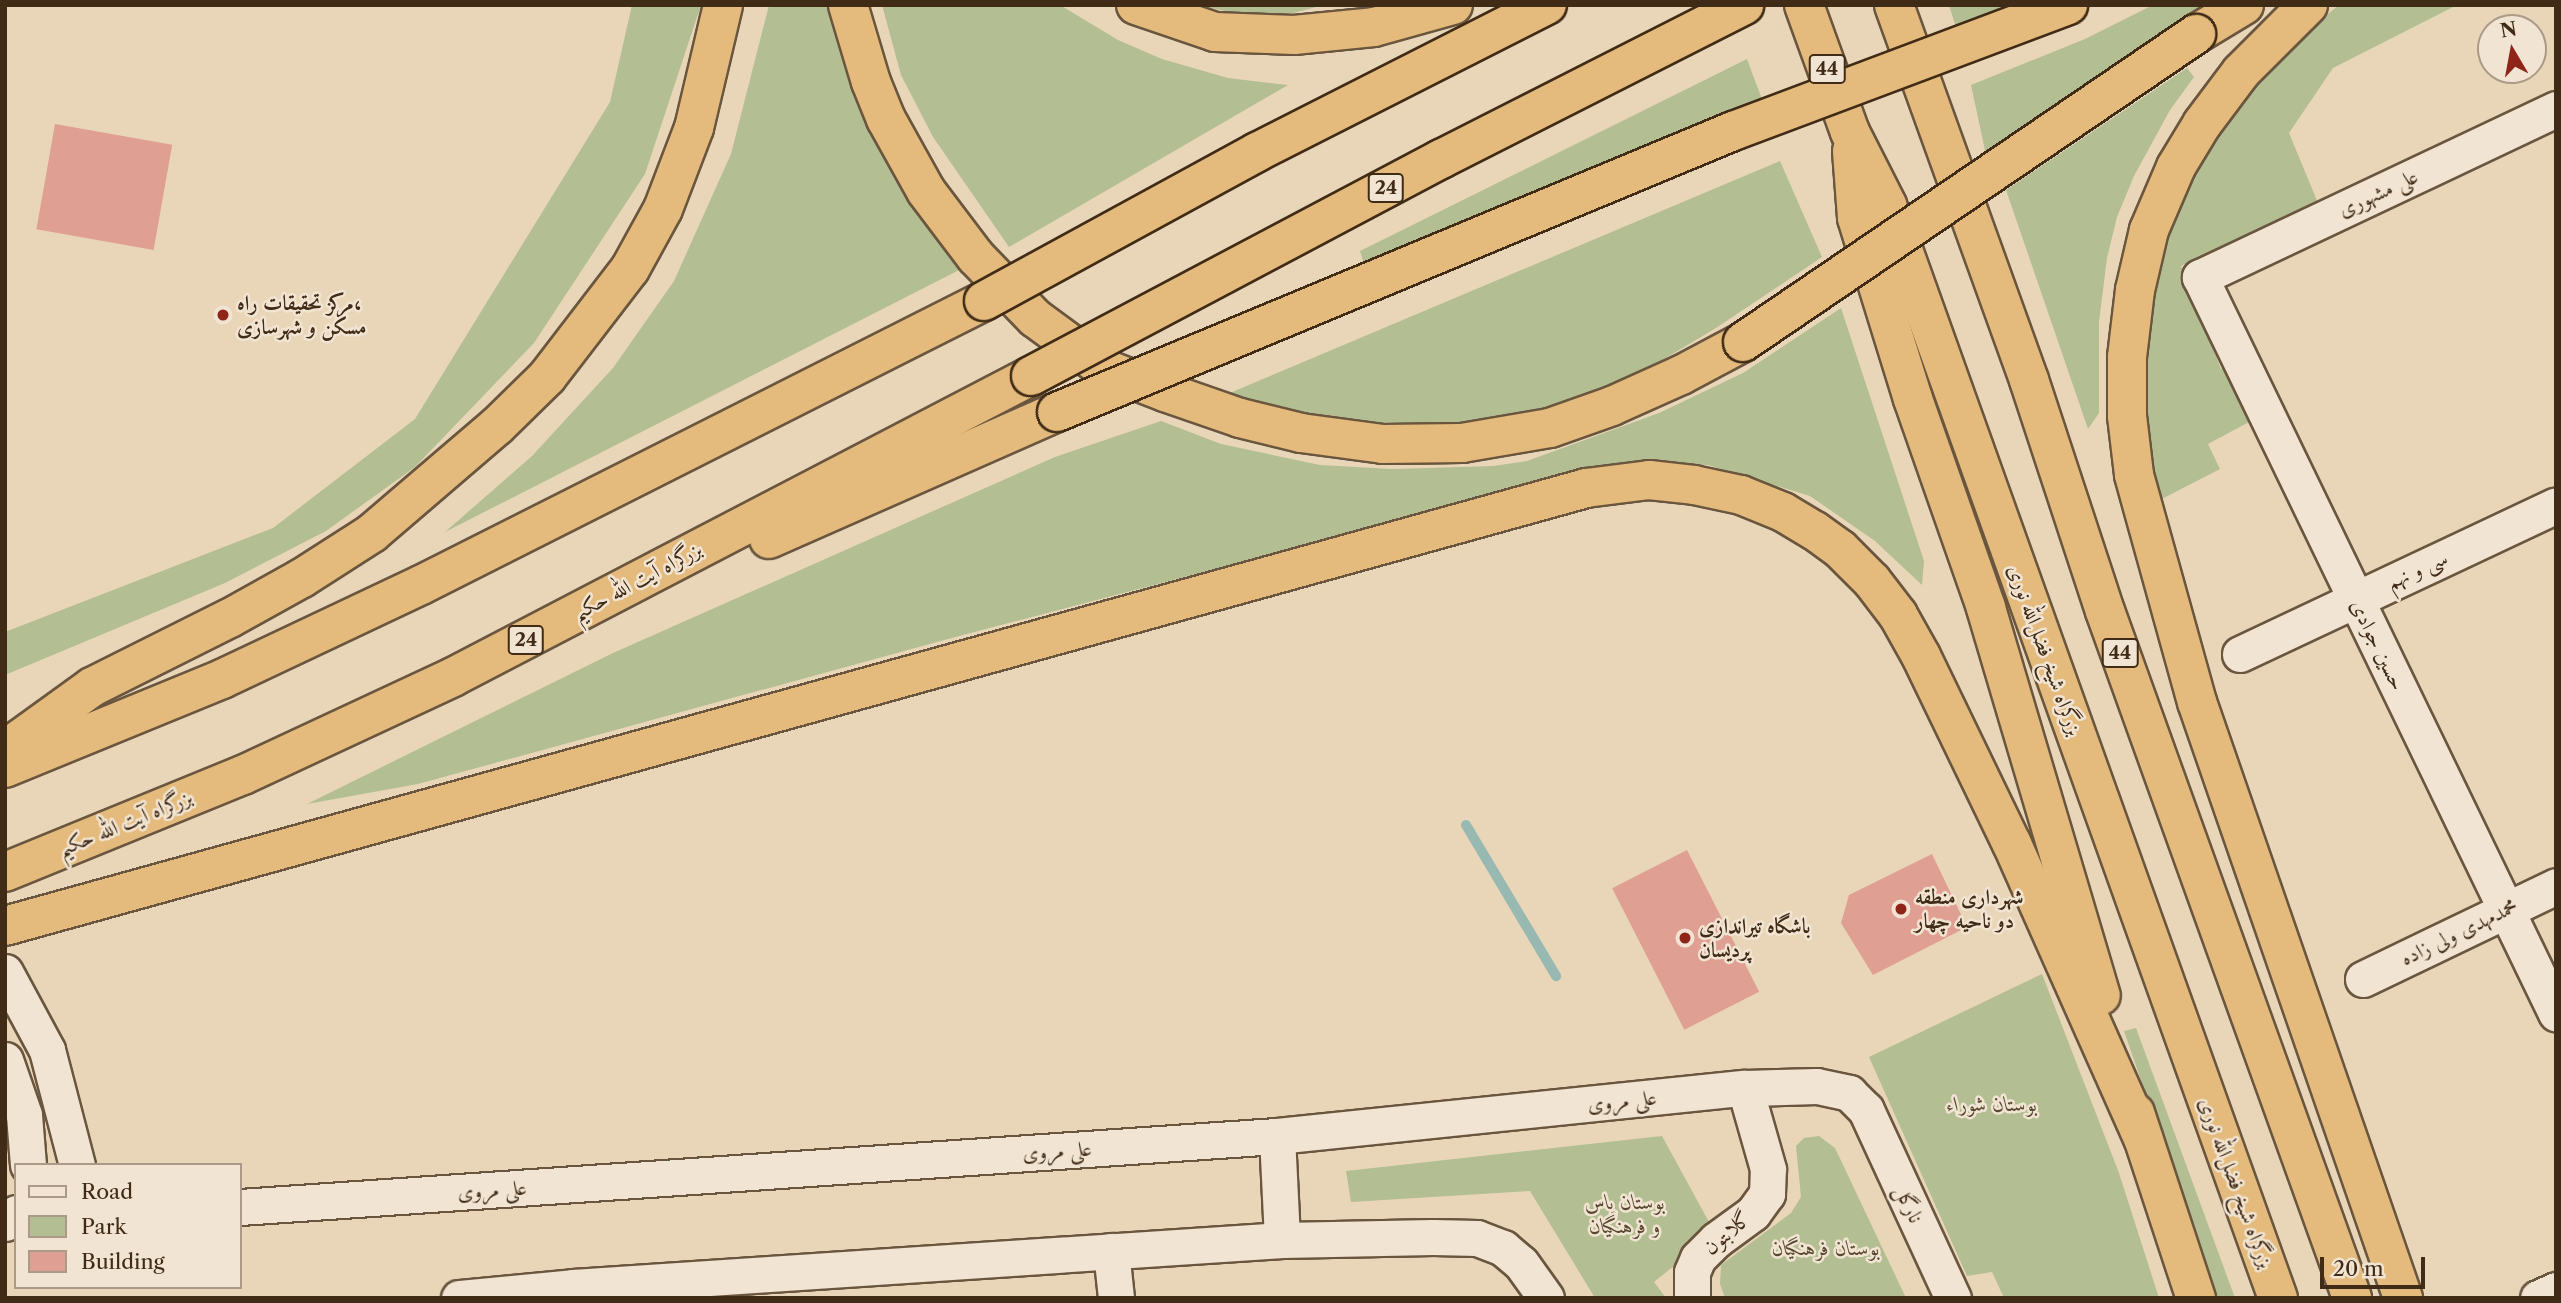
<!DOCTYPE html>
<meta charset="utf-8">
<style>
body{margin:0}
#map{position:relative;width:2561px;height:1303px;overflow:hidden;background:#e9d6b9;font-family:"Libre Caslon Text",Amiri,serif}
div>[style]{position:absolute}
.green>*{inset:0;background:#b3be92}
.stream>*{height:10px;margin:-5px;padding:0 5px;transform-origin:5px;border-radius:5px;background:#97b9b1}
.building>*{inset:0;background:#e09f93;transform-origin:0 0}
.roads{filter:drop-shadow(2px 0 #6a563f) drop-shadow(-2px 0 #6a563f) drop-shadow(0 2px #6a563f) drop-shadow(0 -2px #6a563f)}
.minor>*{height:35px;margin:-17.5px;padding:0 17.5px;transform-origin:17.5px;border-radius:17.5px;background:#f1e4d2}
.highway>*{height:38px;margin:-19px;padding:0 19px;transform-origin:19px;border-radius:19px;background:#e4bb7c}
.bridges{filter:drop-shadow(2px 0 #402b16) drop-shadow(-2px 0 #402b16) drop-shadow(0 2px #402b16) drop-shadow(0 -2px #402b16)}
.highway-bridge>*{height:38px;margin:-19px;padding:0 19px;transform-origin:19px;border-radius:19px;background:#e4bb7c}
.dots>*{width:19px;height:19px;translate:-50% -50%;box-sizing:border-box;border:4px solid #f1e4d2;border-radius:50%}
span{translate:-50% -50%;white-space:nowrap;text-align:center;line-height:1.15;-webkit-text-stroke:5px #f1e4d2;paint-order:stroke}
.shield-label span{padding:2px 5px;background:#f1e4d2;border:2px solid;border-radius:5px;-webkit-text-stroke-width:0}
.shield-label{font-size:19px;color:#402b16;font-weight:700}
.street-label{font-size:21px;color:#402b16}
.poi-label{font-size:21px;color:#402b16;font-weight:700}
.left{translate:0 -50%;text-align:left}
.park-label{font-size:21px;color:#57482f;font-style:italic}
.frame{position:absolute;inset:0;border:7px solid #402b16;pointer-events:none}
.legend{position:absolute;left:14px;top:1163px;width:228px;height:126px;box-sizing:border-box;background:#f1e4d2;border:2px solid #aa9a87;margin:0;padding:9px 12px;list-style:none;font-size:21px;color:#402b16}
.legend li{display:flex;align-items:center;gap:14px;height:35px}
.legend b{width:35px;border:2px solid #aa9a87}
.north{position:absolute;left:2477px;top:14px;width:70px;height:70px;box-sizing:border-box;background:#f1e4d2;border:2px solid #aa9a87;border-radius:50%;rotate:350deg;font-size:19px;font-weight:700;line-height:28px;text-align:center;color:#402b16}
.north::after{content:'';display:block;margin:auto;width:24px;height:32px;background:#8f2418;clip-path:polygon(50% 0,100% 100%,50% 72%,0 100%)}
.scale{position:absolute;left:2320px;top:1257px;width:105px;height:32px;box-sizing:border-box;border:4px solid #402b16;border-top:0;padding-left:9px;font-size:21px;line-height:24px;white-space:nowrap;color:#402b16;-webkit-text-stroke:5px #f1e4d2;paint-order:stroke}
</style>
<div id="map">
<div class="green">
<div style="clip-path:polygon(632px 5px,701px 5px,645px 174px,534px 343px,415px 467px,326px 531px,225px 583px,5px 675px,5px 632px,273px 528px,415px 419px,610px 102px)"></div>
<div style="clip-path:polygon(769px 5px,838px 5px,967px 266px,445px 532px,532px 456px,613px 368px,674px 281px,731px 154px)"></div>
<div style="clip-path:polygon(882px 5px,1060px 5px,1118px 40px,1162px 59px,1228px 78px,1288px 85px,1009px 247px,933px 137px,901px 75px)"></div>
<div style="clip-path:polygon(1198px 5px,1324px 5px,1266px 20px)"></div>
<div style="clip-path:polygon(1949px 5px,2029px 5px,1959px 37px)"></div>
<div style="clip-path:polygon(2153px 5px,2215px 5px,1987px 160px,1971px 85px,2085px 39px)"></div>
<div style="clip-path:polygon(2339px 5px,2457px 5px,2333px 68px,2289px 133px,2318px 203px,2181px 266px,2221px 369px,2227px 366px,2251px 421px,2208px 444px,2220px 469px,2156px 502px,2147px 446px,2144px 358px,2159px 257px,2183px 193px,2227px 119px,2283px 51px)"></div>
<div style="clip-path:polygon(1747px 59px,1763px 102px,1366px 270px,1360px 251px)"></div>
<div style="clip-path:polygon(2187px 68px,2194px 77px,2170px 110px,2134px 176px,2117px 217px,2107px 258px,2099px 322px,2099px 413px,2088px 429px,2006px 190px)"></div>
<div style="clip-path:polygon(1780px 161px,1822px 257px,1716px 328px,1659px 362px,1612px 386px,1560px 407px,1449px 429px,1325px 424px,1225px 395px)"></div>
<div style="clip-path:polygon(1841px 308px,1924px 561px,1922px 585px,1875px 541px,1810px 496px,1708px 465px,1650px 463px,1363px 530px,948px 639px,418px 784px,307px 804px,613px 653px,1055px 457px,1161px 421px,1221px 444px,1320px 465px,1392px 469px,1493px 466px,1527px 461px,1659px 413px,1743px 373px)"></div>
<div style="clip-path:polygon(2042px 974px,2119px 1173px,2159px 1298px,2004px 1298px,1992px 1272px,1967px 1276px,1869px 1057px)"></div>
<div style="clip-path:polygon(2136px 1028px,2235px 1298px,2216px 1298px,2124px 1031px)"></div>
<div style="clip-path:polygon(1662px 1136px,1715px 1233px,1654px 1282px,1666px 1298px,1595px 1298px,1530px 1191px,1351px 1202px,1346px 1171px)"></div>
<div style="clip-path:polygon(1819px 1136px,1835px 1148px,1906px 1298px,1725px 1298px,1720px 1284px,1721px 1265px,1791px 1213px,1801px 1197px,1796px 1146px,1804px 1138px)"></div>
</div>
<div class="stream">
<div style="left:1466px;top:825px;width:176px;rotate:59.2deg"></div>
</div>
<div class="building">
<div style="left:55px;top:124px;width:119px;height:107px;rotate:10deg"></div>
<div style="left:1687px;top:850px;width:159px;height:84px;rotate:63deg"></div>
<div style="clip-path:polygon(1932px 854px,1967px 927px,1873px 975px,1841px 923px,1849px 895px)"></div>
</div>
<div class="roads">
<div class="minor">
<div style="left:2556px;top:109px;width:394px;rotate:154.7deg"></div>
<div style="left:2200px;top:277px;width:818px;rotate:64.19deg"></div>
<div style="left:2240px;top:654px;width:349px;rotate:-25.2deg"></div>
<div style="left:5px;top:972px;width:89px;rotate:61.7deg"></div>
<div style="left:47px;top:1050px;width:119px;rotate:75.4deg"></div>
<div style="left:2363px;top:979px;width:214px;rotate:-25.7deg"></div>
<div style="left:5px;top:1060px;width:58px;rotate:70.9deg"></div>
<div style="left:24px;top:1115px;width:50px;rotate:85.4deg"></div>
<div style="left:1277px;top:1136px;width:104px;rotate:87.2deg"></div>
<div style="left:240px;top:1207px;width:1039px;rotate:-3.92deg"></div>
<div style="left:1277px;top:1136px;width:470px;rotate:-5.9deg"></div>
<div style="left:1745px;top:1088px;width:72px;rotate:-1.6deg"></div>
<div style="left:1817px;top:1086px;width:33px;rotate:12deg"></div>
<div style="left:1849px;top:1093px;width:24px;rotate:45deg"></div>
<div style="left:1866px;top:1110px;width:207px;rotate:65.2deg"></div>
<div style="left:5px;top:1223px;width:15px;rotate:-42deg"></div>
<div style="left:1111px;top:1251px;width:47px;rotate:83.9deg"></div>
<div style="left:459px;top:1298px;width:115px;rotate:-5.5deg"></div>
<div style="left:573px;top:1287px;width:711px;rotate:-3.79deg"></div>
<div style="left:1282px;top:1240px;width:151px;rotate:-1.1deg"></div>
<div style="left:1433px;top:1237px;width:44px;rotate:1.3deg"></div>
<div style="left:1477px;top:1238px;width:28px;rotate:21deg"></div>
<div style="left:1503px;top:1248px;width:23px;rotate:40deg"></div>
<div style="left:1521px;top:1263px;width:43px;rotate:54.5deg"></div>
<div style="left:1692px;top:1298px;width:26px;rotate:-90deg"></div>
<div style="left:1692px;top:1272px;width:15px;rotate:-67deg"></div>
<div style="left:1698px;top:1258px;width:25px;rotate:-45deg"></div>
<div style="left:1716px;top:1240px;width:46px;rotate:-36.1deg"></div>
<div style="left:1753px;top:1213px;width:24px;rotate:-54deg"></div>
<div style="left:1767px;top:1194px;width:25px;rotate:-88deg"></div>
<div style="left:1768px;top:1169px;width:84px;rotate:-105.9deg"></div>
<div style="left:2538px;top:1298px;width:20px;rotate:-24deg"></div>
</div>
<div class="highway">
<div style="left:848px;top:5px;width:80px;rotate:73.4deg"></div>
<div style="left:871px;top:82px;width:40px;rotate:68deg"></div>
<div style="left:886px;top:119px;width:82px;rotate:60.9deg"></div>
<div style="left:926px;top:191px;width:83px;rotate:52.9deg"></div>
<div style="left:976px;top:257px;width:85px;rotate:46deg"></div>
<div style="left:1035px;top:318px;width:84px;rotate:36.3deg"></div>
<div style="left:1103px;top:368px;width:66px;rotate:21.2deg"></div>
<div style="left:1165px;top:392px;width:79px;rotate:19.1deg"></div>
<div style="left:1240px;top:418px;width:63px;rotate:13.8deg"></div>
<div style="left:1301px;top:433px;width:83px;rotate:7.6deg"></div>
<div style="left:1383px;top:444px;width:79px;rotate:-0.7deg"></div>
<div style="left:1462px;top:443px;width:89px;rotate:-9.7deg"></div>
<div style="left:1550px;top:428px;width:66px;rotate:-19.5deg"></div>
<div style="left:1612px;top:406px;width:76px;rotate:-24.2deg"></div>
<div style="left:1681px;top:375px;width:70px;rotate:-28deg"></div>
<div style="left:1136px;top:5px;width:83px;rotate:18.9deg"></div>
<div style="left:1215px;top:32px;width:79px;rotate:2.2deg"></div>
<div style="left:1294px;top:35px;width:80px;rotate:-5.7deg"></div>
<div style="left:1374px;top:27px;width:82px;rotate:-15.6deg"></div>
<div style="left:1804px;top:5px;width:135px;rotate:70.1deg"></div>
<div style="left:1850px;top:132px;width:82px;rotate:63.1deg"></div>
<div style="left:1887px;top:205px;width:1161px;rotate:70.32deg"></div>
<div style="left:1894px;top:5px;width:399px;rotate:70.2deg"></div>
<div style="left:2029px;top:380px;width:243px;rotate:71.8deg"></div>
<div style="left:2105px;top:611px;width:730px;rotate:70.22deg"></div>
<div style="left:2308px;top:5px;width:95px;rotate:135deg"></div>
<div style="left:2241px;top:72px;width:65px;rotate:126.9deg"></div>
<div style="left:2202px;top:124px;width:50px;rotate:121.2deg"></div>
<div style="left:2176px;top:167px;width:69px;rotate:113.2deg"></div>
<div style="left:2149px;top:230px;width:62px;rotate:103.1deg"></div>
<div style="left:2135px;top:290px;width:67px;rotate:96.8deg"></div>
<div style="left:2127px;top:357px;width:59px;rotate:90deg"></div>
<div style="left:2127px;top:416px;width:59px;rotate:83.2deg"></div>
<div style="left:2134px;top:475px;width:236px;rotate:74.5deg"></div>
<div style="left:2197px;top:702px;width:631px;rotate:70.93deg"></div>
<div style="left:2196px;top:34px;width:56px;rotate:-31.1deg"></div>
<div style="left:1852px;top:151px;width:67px;rotate:85.7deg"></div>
<div style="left:1857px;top:218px;width:189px;rotate:72.8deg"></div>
<div style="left:1913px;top:399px;width:221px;rotate:70.7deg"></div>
<div style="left:1986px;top:608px;width:404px;rotate:73.5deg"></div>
<div style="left:769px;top:539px;width:315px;rotate:-23.8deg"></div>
<div style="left:5px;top:750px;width:107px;rotate:-35.9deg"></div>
<div style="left:92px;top:687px;width:154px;rotate:-26.6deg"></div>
<div style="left:230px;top:618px;width:82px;rotate:-29.1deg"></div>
<div style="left:302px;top:578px;width:83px;rotate:-32.7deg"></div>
<div style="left:372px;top:533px;width:165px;rotate:-40.6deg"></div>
<div style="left:497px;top:426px;width:70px;rotate:-44.4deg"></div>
<div style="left:547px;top:377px;width:136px;rotate:-52.5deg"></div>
<div style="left:630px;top:269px;width:68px;rotate:-61.2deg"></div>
<div style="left:663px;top:209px;width:87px;rotate:-69.1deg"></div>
<div style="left:694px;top:128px;width:126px;rotate:-76.7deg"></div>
<div style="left:5px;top:768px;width:235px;rotate:-22.3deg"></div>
<div style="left:222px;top:679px;width:220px;rotate:-25.3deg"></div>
<div style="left:421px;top:585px;width:631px;rotate:-26.77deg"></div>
<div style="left:5px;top:872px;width:257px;rotate:-22.2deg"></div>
<div style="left:243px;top:775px;width:232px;rotate:-25deg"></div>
<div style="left:453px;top:677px;width:652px;rotate:-27.51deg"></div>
<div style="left:5px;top:926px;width:1641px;rotate:-15.48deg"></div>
<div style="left:1586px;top:488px;width:64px;rotate:-7.2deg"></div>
<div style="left:1649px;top:480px;width:45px;rotate:6.3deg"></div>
<div style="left:1694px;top:485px;width:48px;rotate:12deg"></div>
<div style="left:1741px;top:495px;width:45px;rotate:22deg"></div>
<div style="left:1783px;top:512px;width:37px;rotate:31deg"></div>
<div style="left:1815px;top:531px;width:31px;rotate:36deg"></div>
<div style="left:1840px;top:549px;width:45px;rotate:45deg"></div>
<div style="left:1872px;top:581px;width:43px;rotate:52.6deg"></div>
<div style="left:1898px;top:615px;width:47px;rotate:60.7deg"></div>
<div style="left:1921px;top:656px;width:209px;rotate:64.2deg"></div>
<div style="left:2012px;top:844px;width:322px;rotate:66deg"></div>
<div style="left:2135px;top:1113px;width:195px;rotate:71.8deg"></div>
</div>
</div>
<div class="bridges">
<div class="highway-bridge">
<div style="left:984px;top:301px;width:311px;rotate:-28.6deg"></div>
<div style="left:1257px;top:152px;width:325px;rotate:-26.9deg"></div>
<div style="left:1743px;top:342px;width:548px;rotate:-34.21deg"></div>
<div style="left:1031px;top:376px;width:464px;rotate:-27.9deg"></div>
<div style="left:1441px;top:159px;width:340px;rotate:-26.9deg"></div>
<div style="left:1057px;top:412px;width:732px;rotate:-22.57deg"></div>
<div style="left:1733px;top:131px;width:358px;rotate:-20.6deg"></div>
</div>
</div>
<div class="dots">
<div style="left:223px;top:315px;background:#8f2418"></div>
<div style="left:1901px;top:909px;background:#8f2418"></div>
<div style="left:1685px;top:938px;background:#8f2418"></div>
</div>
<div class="shield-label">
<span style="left:1827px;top:69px">44</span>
<span style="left:1386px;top:188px">24</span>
<span style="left:526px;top:640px">24</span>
<span style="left:2120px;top:653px">44</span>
</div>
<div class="street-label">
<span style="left:2378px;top:193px;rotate:-25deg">علی مشهوری</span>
<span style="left:2417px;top:570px;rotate:-25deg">سی و نهم</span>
<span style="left:637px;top:581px;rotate:-28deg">بزرگراه آیت الله حکیم</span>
<span style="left:2378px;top:645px;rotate:64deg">حسین جوادی</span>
<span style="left:2045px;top:650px;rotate:70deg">بزرگراه شیخ فضل‌الله نوری</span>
<span style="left:125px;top:823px;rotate:-22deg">بزرگراه آیت الله حکیم</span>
<span style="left:2459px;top:932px;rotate:-26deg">محمدمهدی ولی زاده</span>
<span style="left:1622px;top:1101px;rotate:-6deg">علی مروی</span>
<span style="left:1057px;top:1151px;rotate:-4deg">علی مروی</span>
<span style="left:2236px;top:1183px;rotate:70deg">بزرگراه شیخ فضل‌الله نوری</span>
<span style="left:492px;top:1190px;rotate:-4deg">علی مروی</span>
<span style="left:1909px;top:1204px;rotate:65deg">نارگل</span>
<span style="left:1727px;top:1233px;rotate:-40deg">گلابتون</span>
</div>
<div class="poi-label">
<span class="left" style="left:237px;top:315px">مرکز تحقیقات راه،<br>مسکن و شهرسازی</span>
<span class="left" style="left:1915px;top:909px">شهرداری منطقه<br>دو ناحیه چهار</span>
<span class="left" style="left:1699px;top:938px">باشگاه تیراندازی<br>پردیسان</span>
</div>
<div class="park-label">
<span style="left:1992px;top:1104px">بوستان شوراء</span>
<span style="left:1625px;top:1214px">بوستان پاس<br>و فرهنگیان</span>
<span style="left:1826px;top:1248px">بوستان فرهنگیان</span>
</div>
<div class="frame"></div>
<ul class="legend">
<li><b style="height:9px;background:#f1e4d2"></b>Road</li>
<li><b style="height:19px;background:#b3be92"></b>Park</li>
<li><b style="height:19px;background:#e09f93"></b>Building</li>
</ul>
<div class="north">N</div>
<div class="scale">20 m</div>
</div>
